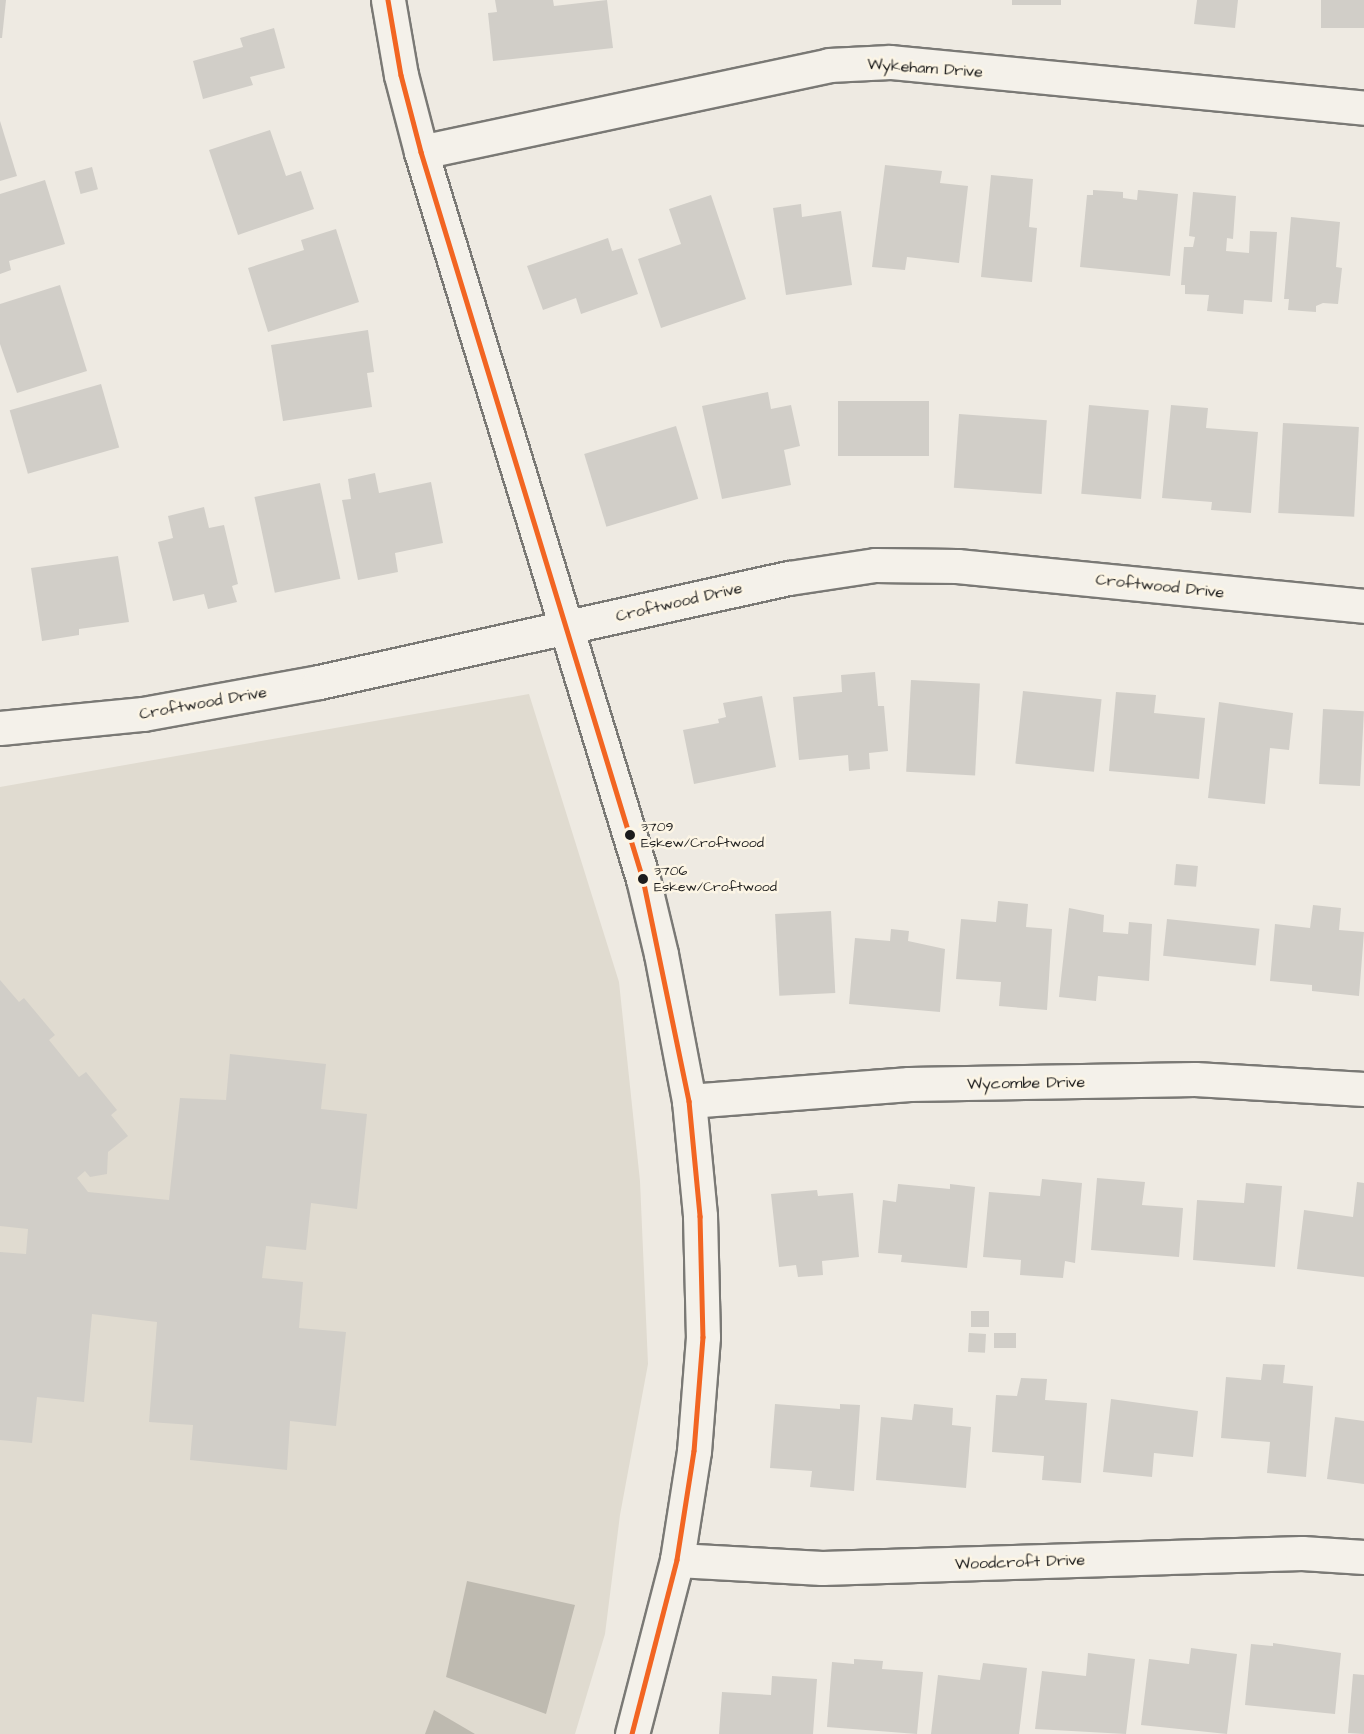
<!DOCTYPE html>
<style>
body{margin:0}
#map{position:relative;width:1364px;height:1734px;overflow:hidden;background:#eeeae2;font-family:"Architects Daughter",sans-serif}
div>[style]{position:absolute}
.built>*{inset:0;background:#e0dbd0}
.water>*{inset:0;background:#bebab0}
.building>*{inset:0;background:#d1cec8;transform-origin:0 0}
.roads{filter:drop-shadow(2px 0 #7a7975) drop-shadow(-2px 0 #7a7975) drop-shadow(0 2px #7a7975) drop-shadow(0 -2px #7a7975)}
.minor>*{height:33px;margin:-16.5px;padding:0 16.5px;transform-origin:16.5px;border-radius:16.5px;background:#f4f1ea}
.bus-1>*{height:4.5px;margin:-2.25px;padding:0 2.25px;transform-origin:2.25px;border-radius:2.25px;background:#f26522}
.dots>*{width:16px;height:16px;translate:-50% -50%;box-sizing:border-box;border:3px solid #fcf5e5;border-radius:50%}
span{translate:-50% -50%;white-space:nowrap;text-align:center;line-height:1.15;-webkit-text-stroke:5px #fcf5e5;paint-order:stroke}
.bus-label{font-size:14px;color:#1c1c1c}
.left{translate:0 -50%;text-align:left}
.street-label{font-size:16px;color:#1c1c1c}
</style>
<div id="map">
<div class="built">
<div style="clip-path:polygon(529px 694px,619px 982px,640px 1181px,648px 1364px,620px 1515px,605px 1634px,575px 1734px,0 1734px,0 787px)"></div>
</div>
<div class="water">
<div style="clip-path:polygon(467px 1581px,575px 1605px,546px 1714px,446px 1677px)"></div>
<div style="clip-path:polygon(434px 1710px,475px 1734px,425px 1734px)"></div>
</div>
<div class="building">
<div style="clip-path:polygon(0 0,6px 0,2px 38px,0 38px)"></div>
<div style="clip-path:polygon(495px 0,553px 0,554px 6px,607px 0,613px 48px,493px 61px,488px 13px,497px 12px)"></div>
<div style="left:1012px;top:0;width:49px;height:5px"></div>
<div style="clip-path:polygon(1197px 0,1238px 0,1235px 28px,1194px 24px)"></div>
<div style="left:1321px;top:0;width:43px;height:28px"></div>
<div style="clip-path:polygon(274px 28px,285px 68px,250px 77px,253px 85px,203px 99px,193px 61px,243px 47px,240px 38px)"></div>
<div style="clip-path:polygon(0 121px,17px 176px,0 181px)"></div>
<div style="clip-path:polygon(270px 130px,286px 176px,301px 171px,314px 209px,238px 235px,209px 150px)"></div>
<div style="clip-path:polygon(885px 165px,942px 171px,940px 183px,968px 186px,959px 263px,907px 257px,905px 270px,872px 267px)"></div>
<div style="left:92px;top:167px;width:23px;height:18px;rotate:75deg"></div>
<div style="clip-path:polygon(991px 175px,1033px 179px,1029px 227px,1037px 228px,1032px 282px,981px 277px)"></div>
<div style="clip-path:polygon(45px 180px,65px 244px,9px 261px,11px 270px,0 274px,0 194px)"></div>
<div style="clip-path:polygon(1093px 190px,1123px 192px,1123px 198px,1137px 200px,1138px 190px,1178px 194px,1170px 276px,1080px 267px,1087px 195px,1093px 195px)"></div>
<div style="clip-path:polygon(1193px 192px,1236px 196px,1233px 239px,1227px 238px,1226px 251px,1249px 253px,1250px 231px,1277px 232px,1272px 302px,1244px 300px,1243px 314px,1207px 311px,1209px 295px,1185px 294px,1185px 285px,1181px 285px,1184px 247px,1193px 247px,1195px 237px,1189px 236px)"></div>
<div style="clip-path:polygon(711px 195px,746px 299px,661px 328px,638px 259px,681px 244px,669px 209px)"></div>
<div style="clip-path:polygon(801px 204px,802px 217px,841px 211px,852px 285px,786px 295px,773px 208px)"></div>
<div style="clip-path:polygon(1291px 217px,1340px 222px,1336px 267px,1342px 268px,1338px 304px,1323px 303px,1316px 306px,1316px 312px,1288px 310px,1289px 299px,1284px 299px)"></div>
<div style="clip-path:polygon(336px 229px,359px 302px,268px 332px,248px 268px,304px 250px,301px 240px)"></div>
<div style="clip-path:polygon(608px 238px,612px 251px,622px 248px,638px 294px,581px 314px,576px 298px,543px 310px,527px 266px)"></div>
<div style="clip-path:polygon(60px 285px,87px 371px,17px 393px,0 344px,0 304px)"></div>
<div style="clip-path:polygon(368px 330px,374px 372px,367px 373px,372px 407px,283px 421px,271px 345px)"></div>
<div style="left:101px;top:384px;width:66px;height:95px;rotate:74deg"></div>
<div style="clip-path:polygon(768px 392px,771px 409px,791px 405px,800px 446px,784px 450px,791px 485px,722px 499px,702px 406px)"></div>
<div style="left:838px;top:401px;width:91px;height:55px"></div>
<div style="left:1089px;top:405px;width:60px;height:89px;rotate:5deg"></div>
<div style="clip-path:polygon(1171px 405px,1208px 408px,1206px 428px,1258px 432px,1251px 513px,1211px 510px,1212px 502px,1162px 498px)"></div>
<div style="left:959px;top:414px;width:88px;height:74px;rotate:4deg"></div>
<div style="left:1283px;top:423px;width:76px;height:90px;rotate:3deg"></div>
<div style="left:676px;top:426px;width:76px;height:96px;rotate:73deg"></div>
<div style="clip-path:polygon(375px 473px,379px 493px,431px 482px,443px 543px,395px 553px,398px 572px,358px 580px,342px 500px,351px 499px,348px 479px)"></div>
<div style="left:320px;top:483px;width:98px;height:67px;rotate:78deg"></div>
<div style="clip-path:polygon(204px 507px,209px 528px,224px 525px,238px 584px,232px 586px,237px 602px,208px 609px,204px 594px,173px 601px,158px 542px,173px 538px,168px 516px)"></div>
<div style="clip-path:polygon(118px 556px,129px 622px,79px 629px,79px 635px,42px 641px,31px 568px)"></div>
<div style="clip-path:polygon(875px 672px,878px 706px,884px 706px,888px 751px,869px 753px,870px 769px,849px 771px,848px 755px,799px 760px,793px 697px,842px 692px,841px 675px)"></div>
<div style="left:911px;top:680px;width:69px;height:92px;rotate:3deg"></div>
<div style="left:1023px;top:691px;width:79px;height:73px;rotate:6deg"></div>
<div style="clip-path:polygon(1116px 692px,1156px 695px,1154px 713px,1205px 718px,1199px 779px,1109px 771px)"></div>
<div style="clip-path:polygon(762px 696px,776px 767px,694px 784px,683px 730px,719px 723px,718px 719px,726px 717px,723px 703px)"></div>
<div style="clip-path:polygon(1219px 702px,1293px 713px,1289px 750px,1270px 748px,1265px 804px,1208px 798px)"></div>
<div style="left:1323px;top:709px;width:41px;height:75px;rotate:3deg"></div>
<div style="left:1176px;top:864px;width:22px;height:21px;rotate:5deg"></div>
<div style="clip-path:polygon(998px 901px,1028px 904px,1026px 927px,1052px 929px,1047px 1010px,999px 1006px,1001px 982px,956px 979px,961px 919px,996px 922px)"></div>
<div style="clip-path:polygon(1313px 905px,1341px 908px,1339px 930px,1364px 932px,1359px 996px,1312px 991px,1312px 985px,1270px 981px,1275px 924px,1310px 928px)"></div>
<div style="clip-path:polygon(1069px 908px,1104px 915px,1103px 932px,1128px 934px,1129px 922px,1152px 924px,1149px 981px,1098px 976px,1096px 1001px,1059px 997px)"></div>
<div style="left:831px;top:911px;width:82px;height:56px;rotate:87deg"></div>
<div style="left:1167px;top:919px;width:93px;height:37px;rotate:6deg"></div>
<div style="clip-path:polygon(891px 929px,909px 931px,908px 941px,945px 949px,940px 1012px,849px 1004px,855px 938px,890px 941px)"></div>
<div style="clip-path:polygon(0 980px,19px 1002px,24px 998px,55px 1035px,49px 1040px,79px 1077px,86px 1072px,117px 1110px,111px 1115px,128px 1136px,108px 1152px,107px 1174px,90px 1177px,85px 1171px,77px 1178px,88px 1192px,169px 1200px,180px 1098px,226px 1100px,230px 1054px,326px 1064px,321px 1109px,367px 1114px,357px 1209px,311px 1203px,306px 1250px,266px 1246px,262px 1278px,303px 1282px,299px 1328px,346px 1332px,336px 1426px,290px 1421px,287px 1470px,190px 1460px,193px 1425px,149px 1422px,157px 1322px,92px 1314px,84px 1402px,37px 1397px,32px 1443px,0 1440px,0 1252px,26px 1254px,28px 1229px,0 1226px)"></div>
<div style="clip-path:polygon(1097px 1178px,1145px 1182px,1142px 1205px,1183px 1208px,1179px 1257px,1091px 1250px)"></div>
<div style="clip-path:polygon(1042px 1179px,1082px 1183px,1075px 1263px,1065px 1261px,1063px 1278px,1020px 1275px,1021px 1260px,983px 1257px,989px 1192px,1040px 1196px)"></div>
<div style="clip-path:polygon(1357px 1182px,1364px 1183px,1364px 1277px,1297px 1269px,1304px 1210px,1353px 1217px)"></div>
<div style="clip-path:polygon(1246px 1183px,1282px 1186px,1275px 1267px,1193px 1260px,1197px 1200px,1244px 1203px)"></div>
<div style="clip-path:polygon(898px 1184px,950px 1189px,950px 1184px,975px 1187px,967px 1268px,901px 1262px,902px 1255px,878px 1253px,883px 1200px,896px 1202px)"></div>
<div style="clip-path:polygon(817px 1190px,818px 1196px,853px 1193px,859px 1257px,822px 1261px,823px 1275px,798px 1277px,796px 1265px,779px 1267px,771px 1194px)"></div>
<div style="left:989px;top:1311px;width:16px;height:18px;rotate:90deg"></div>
<div style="left:969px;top:1333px;width:17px;height:19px;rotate:3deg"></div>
<div style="left:994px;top:1333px;width:22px;height:15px"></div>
<div style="clip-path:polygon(1263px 1364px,1285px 1365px,1283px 1383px,1313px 1386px,1306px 1477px,1267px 1473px,1270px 1442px,1221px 1438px,1226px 1377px,1261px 1380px)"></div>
<div style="clip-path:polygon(1021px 1378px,1047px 1379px,1045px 1400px,1087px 1403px,1081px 1483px,1042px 1480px,1044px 1456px,992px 1452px,996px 1395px,1017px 1396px)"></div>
<div style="clip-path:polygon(1111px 1399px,1198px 1411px,1193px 1457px,1154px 1453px,1152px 1477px,1103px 1472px)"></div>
<div style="clip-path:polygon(775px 1404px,840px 1409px,840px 1404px,860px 1405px,854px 1491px,810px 1487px,812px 1471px,770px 1468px)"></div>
<div style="clip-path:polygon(914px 1404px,953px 1408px,952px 1425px,971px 1427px,966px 1488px,876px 1480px,881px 1417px,912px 1420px)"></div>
<div style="clip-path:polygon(1335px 1417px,1364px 1421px,1364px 1484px,1327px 1479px)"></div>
<div style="clip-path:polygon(1273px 1643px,1341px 1653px,1335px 1714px,1245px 1705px,1251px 1644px,1273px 1646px)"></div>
<div style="clip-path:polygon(1191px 1648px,1237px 1654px,1227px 1734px,1141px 1725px,1149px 1659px,1189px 1664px)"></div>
<div style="clip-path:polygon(1088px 1653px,1135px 1659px,1126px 1734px,1035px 1729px,1042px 1671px,1086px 1676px)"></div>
<div style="clip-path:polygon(854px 1659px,883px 1661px,882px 1669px,923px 1672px,917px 1734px,827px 1727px,832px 1662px,854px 1664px)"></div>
<div style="clip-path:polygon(983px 1663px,1027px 1668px,1019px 1734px,931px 1734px,938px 1675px,980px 1680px)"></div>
<div style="clip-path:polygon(1353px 1674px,1364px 1675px,1364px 1734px,1348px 1733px)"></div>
<div style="clip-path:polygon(772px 1676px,817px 1679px,813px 1734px,719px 1734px,722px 1692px,771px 1695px)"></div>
</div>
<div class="roads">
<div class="minor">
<div style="left:388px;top:0;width:76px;rotate:80.2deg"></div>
<div style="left:401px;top:75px;width:80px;rotate:75.4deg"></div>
<div style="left:421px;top:152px;width:760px;rotate:73.02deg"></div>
<div style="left:643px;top:879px;width:77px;rotate:76.5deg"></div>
<div style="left:661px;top:954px;width:150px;rotate:79.2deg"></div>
<div style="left:689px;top:1101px;width:116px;rotate:84.5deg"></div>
<div style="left:700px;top:1216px;width:121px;rotate:88.6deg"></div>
<div style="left:703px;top:1337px;width:114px;rotate:94.5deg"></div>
<div style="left:694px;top:1451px;width:110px;rotate:98.9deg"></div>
<div style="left:677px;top:1560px;width:180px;rotate:104.5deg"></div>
<div style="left:421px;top:152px;width:417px;rotate:-12deg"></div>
<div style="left:829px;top:65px;width:61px;rotate:-2.8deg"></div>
<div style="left:890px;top:62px;width:476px;rotate:5.5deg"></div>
<div style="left:0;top:728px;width:144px;rotate:-5.6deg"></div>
<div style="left:143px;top:714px;width:179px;rotate:-10.3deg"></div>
<div style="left:319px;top:682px;width:481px;rotate:-12.5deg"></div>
<div style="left:789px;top:578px;width:87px;rotate:-8.6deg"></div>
<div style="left:875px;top:565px;width:82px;rotate:0.7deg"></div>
<div style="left:957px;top:566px;width:409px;rotate:5.6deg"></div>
<div style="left:689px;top:1101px;width:221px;rotate:-4.4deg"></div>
<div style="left:909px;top:1084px;width:286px;rotate:-1deg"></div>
<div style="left:1195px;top:1079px;width:169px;rotate:3.4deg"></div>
<div style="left:677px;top:1560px;width:145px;rotate:3.2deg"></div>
<div style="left:822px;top:1568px;width:480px;rotate:-1.8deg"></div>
<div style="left:1302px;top:1553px;width:62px;rotate:3.7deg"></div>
</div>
</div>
<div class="bus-1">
<div style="left:388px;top:0;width:76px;rotate:80.2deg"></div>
<div style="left:401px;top:75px;width:80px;rotate:75.4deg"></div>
<div style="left:421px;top:152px;width:760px;rotate:73.02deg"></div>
<div style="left:643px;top:879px;width:227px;rotate:78.3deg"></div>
<div style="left:689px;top:1101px;width:116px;rotate:84.5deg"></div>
<div style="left:700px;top:1216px;width:121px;rotate:88.6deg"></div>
<div style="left:703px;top:1337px;width:114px;rotate:94.5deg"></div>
<div style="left:694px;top:1451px;width:110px;rotate:98.9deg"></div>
<div style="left:677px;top:1560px;width:180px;rotate:104.5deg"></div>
</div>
<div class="dots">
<div style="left:630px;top:835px;background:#1c1c1c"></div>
<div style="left:643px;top:879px;background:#1c1c1c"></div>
</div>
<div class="bus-label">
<span class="left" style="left:641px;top:835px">3709<br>Eskew/Croftwood</span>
<span class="left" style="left:654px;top:879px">3706<br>Eskew/Croftwood</span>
</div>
<div class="street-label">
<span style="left:925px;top:68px;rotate:4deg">Wykeham Drive</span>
<span style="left:1160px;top:586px;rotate:6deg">Croftwood Drive</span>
<span style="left:679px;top:602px;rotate:-13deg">Croftwood Drive</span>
<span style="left:203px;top:703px;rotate:-10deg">Croftwood Drive</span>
<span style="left:1026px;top:1083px;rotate:-1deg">Wycombe Drive</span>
<span style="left:1020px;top:1562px;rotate:-2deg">Woodcroft Drive</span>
</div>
</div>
